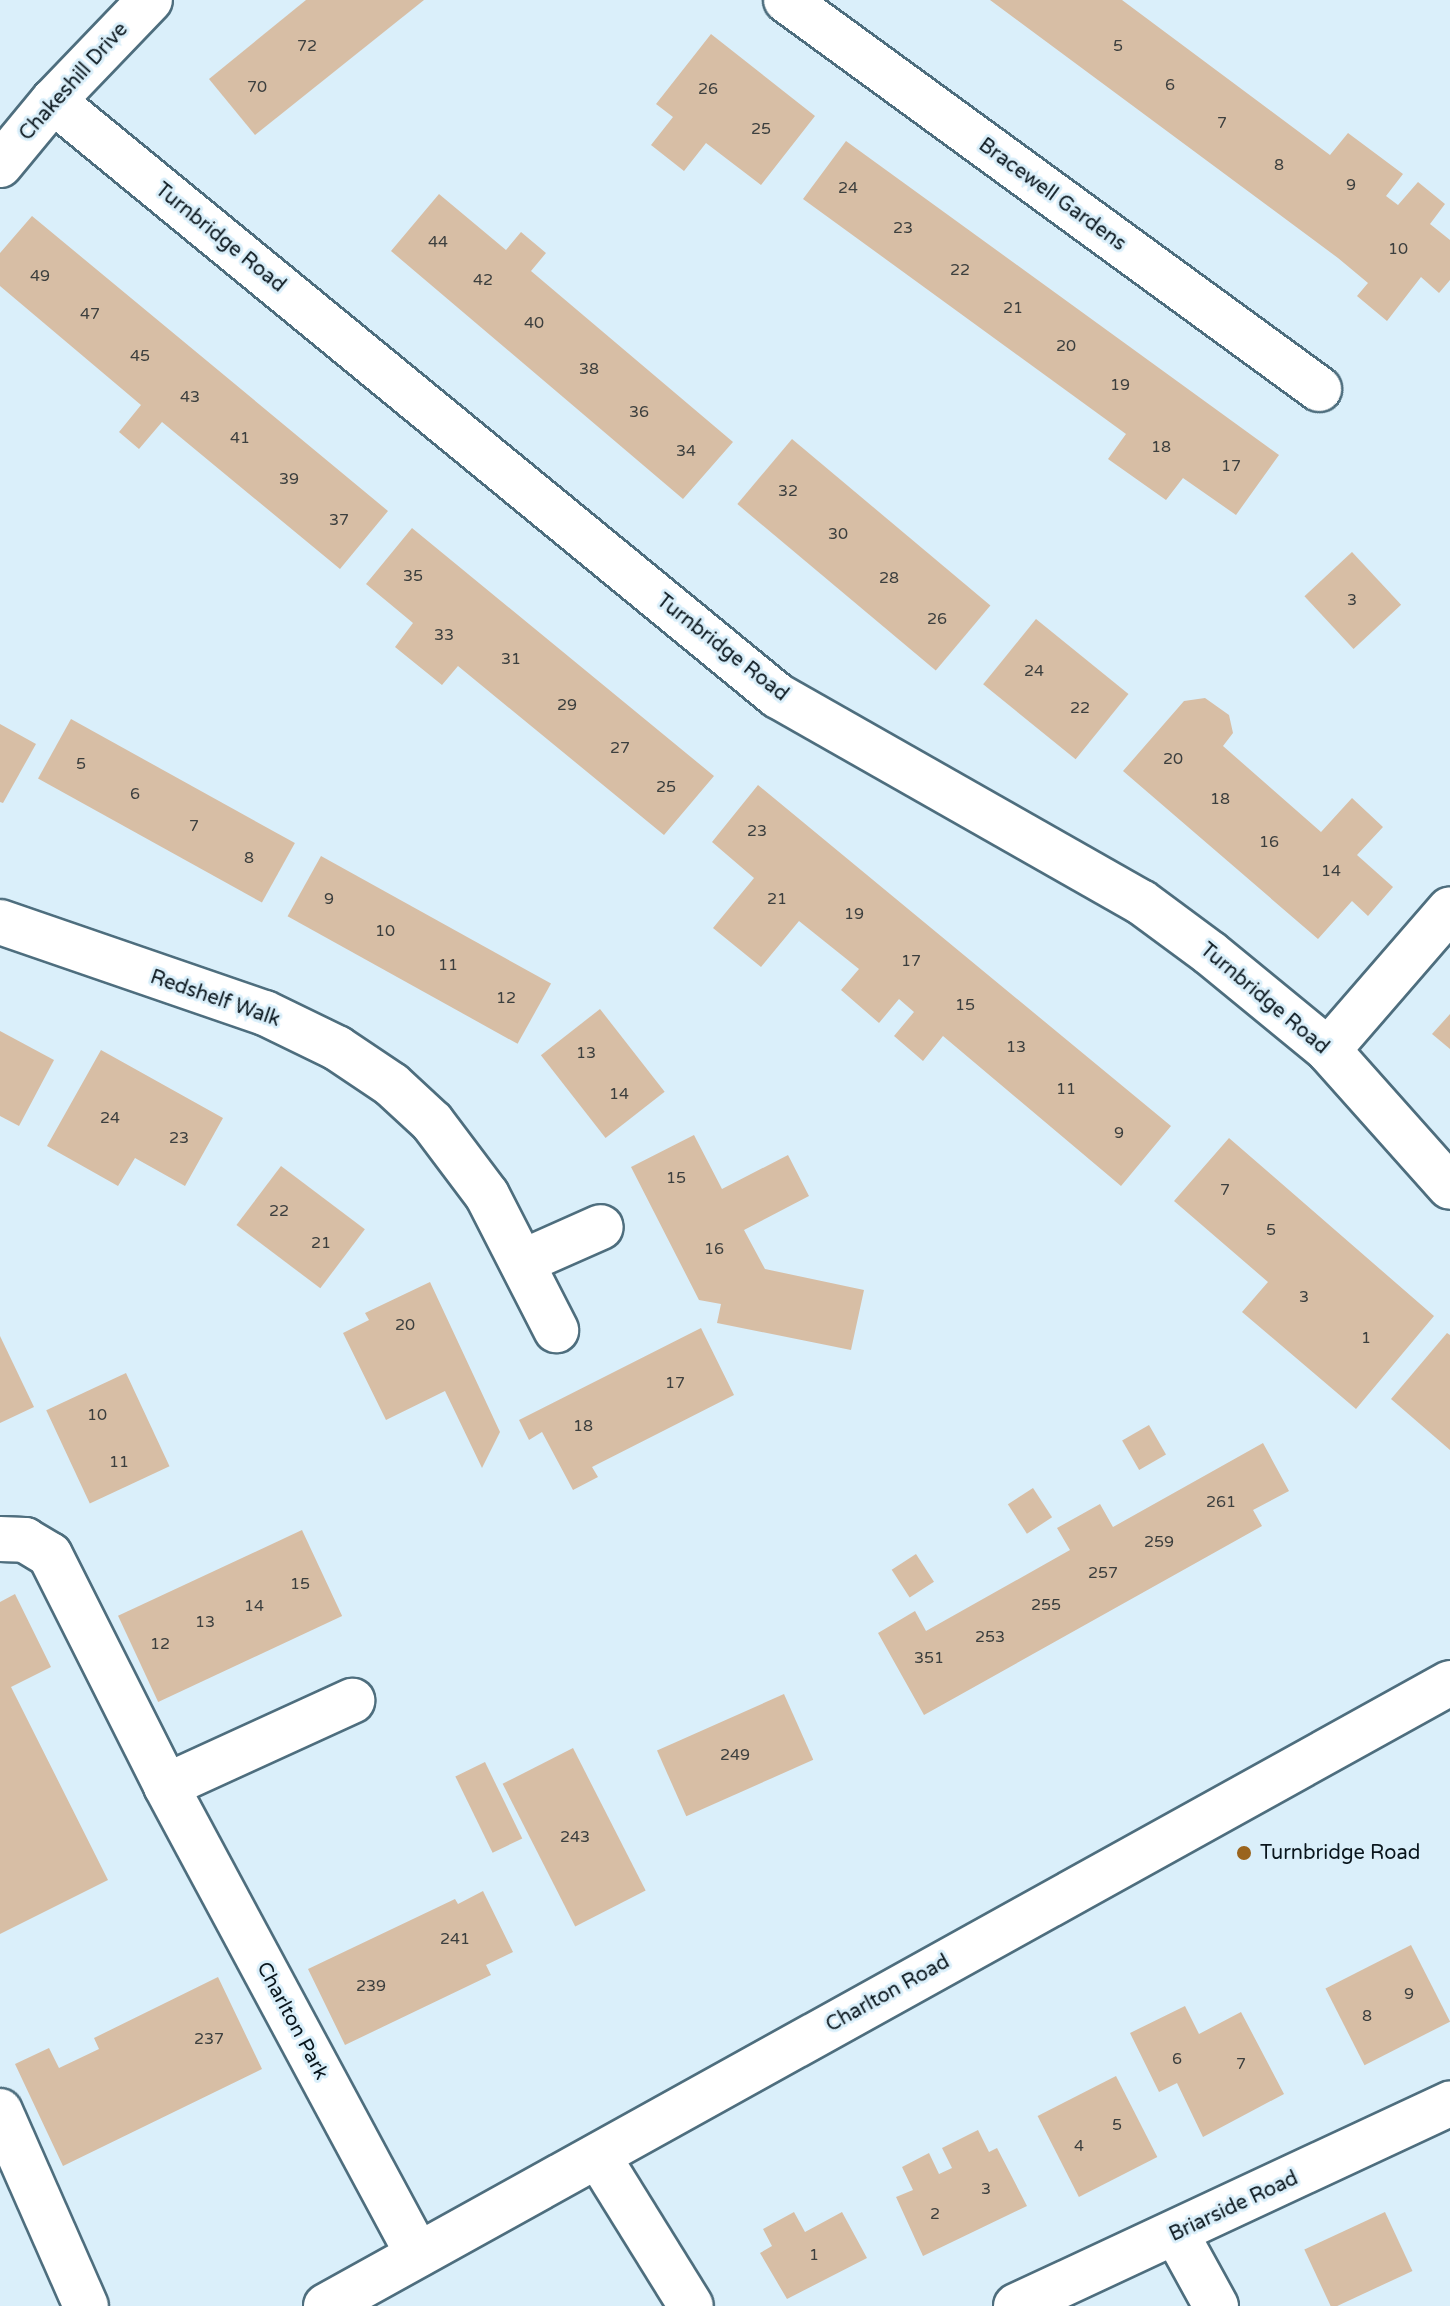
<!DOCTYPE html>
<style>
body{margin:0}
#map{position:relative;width:1450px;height:2306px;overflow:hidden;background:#daeffa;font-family:"Varela Round",sans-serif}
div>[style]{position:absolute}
.building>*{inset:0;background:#d7bea5;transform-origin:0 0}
.roads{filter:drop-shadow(2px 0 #4e6e7e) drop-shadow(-2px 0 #4e6e7e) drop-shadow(0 2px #4e6e7e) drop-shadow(0 -2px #4e6e7e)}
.street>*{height:44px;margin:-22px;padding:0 22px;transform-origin:22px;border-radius:22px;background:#fff}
.dots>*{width:22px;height:22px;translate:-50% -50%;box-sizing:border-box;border:4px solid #daeffa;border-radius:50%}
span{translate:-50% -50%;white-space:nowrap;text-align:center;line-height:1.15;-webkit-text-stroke:6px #daeffa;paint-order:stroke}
.number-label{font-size:16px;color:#3c3f3e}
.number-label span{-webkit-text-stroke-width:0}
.street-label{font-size:20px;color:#09151c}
.poi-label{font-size:20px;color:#09151c}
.left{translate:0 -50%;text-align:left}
</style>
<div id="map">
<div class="building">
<div style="clip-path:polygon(306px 0,424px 0,255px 135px,209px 79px)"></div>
<div style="clip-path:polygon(990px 0,1122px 0,1330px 155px,1348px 133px,1403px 174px,1386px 196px,1398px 205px,1418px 182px,1445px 204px,1430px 224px,1450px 240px,1450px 280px,1439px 293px,1421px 277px,1387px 321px,1357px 296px,1368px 283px,1338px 258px)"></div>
<div style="clip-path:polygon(711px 34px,815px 116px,761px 185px,706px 143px,684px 171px,651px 145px,673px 117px,656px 104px)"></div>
<div style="clip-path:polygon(846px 141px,1279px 455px,1236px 515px,1183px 478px,1166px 500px,1108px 459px,1126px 434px,803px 199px)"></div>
<div style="clip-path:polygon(439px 194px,506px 250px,521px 232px,546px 253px,531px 271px,733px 442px,683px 499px,391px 251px)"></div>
<div style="clip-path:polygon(32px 216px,388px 511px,340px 569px,162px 422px,139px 449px,119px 432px,141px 405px,0 286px,0 253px)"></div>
<div style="left:792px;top:439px;width:259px;height:85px;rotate:40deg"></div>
<div style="clip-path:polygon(412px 528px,714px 776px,664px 835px,458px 666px,442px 685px,395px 647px,413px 623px,366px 584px)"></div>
<div style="left:1352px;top:552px;width:72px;height:65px;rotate:47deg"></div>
<div style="left:1036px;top:619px;width:119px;height:84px;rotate:39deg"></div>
<div style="clip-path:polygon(1205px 698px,1229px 715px,1233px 733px,1223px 746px,1321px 832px,1352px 798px,1383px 827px,1357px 855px,1393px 887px,1368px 916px,1352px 901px,1318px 939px,1123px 771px,1184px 701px)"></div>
<div style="left:71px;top:719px;width:256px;height:68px;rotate:29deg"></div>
<div style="clip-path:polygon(0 724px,36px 744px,3px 803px,0 802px)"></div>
<div style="clip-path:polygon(758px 785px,1171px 1126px,1121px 1186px,943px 1036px,923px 1061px,894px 1036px,914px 1012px,899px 999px,879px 1023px,841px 990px,859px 969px,799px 921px,761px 967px,713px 928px,754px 878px,712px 842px)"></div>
<div style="left:321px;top:856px;width:263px;height:69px;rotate:29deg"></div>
<div style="left:600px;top:1009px;width:105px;height:75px;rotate:52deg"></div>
<div style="clip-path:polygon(1450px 1014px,1450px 1049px,1432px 1034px)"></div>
<div style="clip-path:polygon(0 1031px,54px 1060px,19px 1126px,0 1116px)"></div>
<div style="clip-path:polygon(101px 1050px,223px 1118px,185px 1186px,135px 1158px,118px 1186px,47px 1146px)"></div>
<div style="clip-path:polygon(694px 1135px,722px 1189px,788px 1155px,809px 1196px,744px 1230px,765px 1269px,864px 1290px,851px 1350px,717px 1323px,721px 1304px,699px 1300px,631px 1167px)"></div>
<div style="clip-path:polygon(1229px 1138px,1434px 1316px,1356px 1409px,1242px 1312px,1268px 1282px,1174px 1201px)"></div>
<div style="left:281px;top:1166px;width:105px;height:74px;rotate:37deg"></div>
<div style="clip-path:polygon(430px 1282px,500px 1432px,482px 1468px,445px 1391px,386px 1420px,343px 1333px,369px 1320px,365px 1313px)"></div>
<div style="clip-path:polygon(701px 1328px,734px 1395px,592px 1467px,598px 1477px,573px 1490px,542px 1432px,529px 1440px,519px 1420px)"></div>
<div style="clip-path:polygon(1447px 1333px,1450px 1335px,1450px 1450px,1391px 1399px)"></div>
<div style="clip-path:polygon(0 1336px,34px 1407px,0 1423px)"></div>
<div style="left:126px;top:1373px;width:103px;height:88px;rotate:65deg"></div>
<div style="left:1149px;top:1425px;width:34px;height:31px;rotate:60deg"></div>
<div style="clip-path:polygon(1263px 1443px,1289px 1491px,1253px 1510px,1262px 1526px,924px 1715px,878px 1633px,915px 1611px,926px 1631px,1070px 1550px,1057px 1528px,1100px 1504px,1113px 1527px)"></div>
<div style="left:1033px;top:1488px;width:35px;height:30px;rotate:57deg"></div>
<div style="left:302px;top:1530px;width:95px;height:203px;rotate:65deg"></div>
<div style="left:916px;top:1554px;width:33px;height:29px;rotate:57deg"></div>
<div style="clip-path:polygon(15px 1594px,51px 1667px,11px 1687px,108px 1880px,0 1934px,0 1602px)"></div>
<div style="left:784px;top:1694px;width:72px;height:139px;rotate:66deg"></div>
<div style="left:573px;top:1748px;width:160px;height:79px;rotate:63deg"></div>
<div style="left:485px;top:1762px;width:85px;height:33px;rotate:64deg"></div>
<div style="clip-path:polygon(483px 1891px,513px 1952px,486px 1965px,491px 1975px,345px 2045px,308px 1969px,455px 1899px,458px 1904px)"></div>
<div style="left:1411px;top:1945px;width:86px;height:96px;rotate:63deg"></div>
<div style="clip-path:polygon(218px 1977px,262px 2069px,63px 2166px,15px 2064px,49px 2048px,59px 2068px,99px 2049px,94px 2038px)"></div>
<div style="clip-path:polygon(1185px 2006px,1199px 2034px,1241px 2012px,1284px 2094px,1203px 2137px,1177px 2083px,1159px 2092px,1130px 2033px)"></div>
<div style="left:1116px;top:2076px;width:91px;height:88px;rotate:63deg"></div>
<div style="clip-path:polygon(978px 2130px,989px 2152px,997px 2148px,1027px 2206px,923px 2256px,896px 2197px,913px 2190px,902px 2167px,929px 2153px,939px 2174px,952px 2168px,942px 2148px)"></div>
<div style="clip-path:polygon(794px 2212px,805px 2232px,842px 2212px,867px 2258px,787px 2299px,760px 2253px,772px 2246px,763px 2229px)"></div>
<div style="left:1385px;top:2212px;width:65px;height:89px;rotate:65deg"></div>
</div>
<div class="roads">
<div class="street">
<div style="left:786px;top:0;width:660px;rotate:36.12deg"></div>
<div style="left:53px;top:101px;width:938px;rotate:39.38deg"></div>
<div style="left:778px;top:696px;width:417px;rotate:29.6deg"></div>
<div style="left:1141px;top:902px;width:86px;rotate:36.5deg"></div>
<div style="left:1210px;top:953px;width:153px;rotate:39.4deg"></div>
<div style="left:1328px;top:1050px;width:183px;rotate:48.3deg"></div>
<div style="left:0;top:165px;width:83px;rotate:-50.4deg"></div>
<div style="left:53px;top:101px;width:140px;rotate:-46.2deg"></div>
<div style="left:0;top:922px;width:280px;rotate:19deg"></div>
<div style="left:265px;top:1013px;width:80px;rotate:25.9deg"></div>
<div style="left:337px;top:1048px;width:66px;rotate:33.9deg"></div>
<div style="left:392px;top:1085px;width:54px;rotate:42.8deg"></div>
<div style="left:432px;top:1122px;width:91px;rotate:53deg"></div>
<div style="left:487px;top:1195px;width:152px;rotate:62.9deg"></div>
<div style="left:1328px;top:1050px;width:186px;rotate:-49.1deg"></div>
<div style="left:522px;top:1262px;width:86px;rotate:-23.9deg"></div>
<div style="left:0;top:1539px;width:25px;rotate:2deg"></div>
<div style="left:25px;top:1540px;width:29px;rotate:31deg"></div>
<div style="left:50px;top:1555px;width:258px;rotate:63.3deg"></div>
<div style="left:166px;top:1786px;width:532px;rotate:61.75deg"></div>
<div style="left:166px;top:1786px;width:205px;rotate:-24.6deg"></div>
<div style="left:0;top:2111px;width:213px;rotate:66.2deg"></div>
<div style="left:598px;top:2156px;width:176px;rotate:58.2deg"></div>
<div style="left:1177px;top:2235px;width:81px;rotate:61.2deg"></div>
<div style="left:326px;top:2306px;width:1285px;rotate:-29deg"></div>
<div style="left:1016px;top:2306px;width:479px;rotate:-25deg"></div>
</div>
</div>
<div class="dots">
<div style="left:1244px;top:1853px;background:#9a641d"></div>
</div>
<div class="number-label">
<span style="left:307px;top:46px">72</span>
<span style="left:1118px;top:46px">5</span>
<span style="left:1170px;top:85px">6</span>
<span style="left:257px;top:87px">70</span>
<span style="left:708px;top:89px">26</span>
<span style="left:1222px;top:123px">7</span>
<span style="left:761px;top:129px">25</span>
<span style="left:1279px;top:165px">8</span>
<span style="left:1351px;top:185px">9</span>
<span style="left:848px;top:188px">24</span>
<span style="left:903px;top:228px">23</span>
<span style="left:438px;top:242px">44</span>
<span style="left:1398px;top:249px">10</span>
<span style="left:960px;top:270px">22</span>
<span style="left:40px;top:276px">49</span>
<span style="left:483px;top:280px">42</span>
<span style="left:1013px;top:308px">21</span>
<span style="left:90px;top:314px">47</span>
<span style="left:534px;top:323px">40</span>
<span style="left:1066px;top:346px">20</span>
<span style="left:140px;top:356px">45</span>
<span style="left:589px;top:369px">38</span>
<span style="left:1120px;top:385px">19</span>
<span style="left:190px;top:397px">43</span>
<span style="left:639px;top:412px">36</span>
<span style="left:240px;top:438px">41</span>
<span style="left:1161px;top:447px">18</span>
<span style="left:686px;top:451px">34</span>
<span style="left:1231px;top:466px">17</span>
<span style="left:289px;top:479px">39</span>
<span style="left:788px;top:491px">32</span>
<span style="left:339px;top:520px">37</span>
<span style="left:838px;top:534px">30</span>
<span style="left:413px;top:576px">35</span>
<span style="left:889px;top:578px">28</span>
<span style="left:1352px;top:600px">3</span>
<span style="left:937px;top:619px">26</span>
<span style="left:444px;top:635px">33</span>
<span style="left:511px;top:659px">31</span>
<span style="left:1034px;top:671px">24</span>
<span style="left:567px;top:705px">29</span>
<span style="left:1080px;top:708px">22</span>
<span style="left:620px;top:748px">27</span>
<span style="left:1173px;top:759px">20</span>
<span style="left:81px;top:764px">5</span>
<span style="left:666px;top:787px">25</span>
<span style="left:135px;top:794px">6</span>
<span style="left:1220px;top:799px">18</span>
<span style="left:194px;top:826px">7</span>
<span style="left:757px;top:831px">23</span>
<span style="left:1269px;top:842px">16</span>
<span style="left:249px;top:858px">8</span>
<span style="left:1331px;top:871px">14</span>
<span style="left:329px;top:899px">9</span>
<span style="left:777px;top:899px">21</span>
<span style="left:854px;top:914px">19</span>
<span style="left:385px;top:931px">10</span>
<span style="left:911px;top:961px">17</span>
<span style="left:448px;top:965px">11</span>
<span style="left:506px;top:998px">12</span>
<span style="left:965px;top:1005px">15</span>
<span style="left:1016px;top:1047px">13</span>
<span style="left:586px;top:1053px">13</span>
<span style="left:1066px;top:1089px">11</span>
<span style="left:619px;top:1094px">14</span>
<span style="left:110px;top:1118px">24</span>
<span style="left:1119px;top:1133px">9</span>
<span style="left:179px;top:1138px">23</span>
<span style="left:676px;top:1178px">15</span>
<span style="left:1225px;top:1190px">7</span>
<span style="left:279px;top:1211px">22</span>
<span style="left:1271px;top:1230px">5</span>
<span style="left:321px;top:1243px">21</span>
<span style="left:714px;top:1249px">16</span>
<span style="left:1304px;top:1297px">3</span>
<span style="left:405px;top:1325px">20</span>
<span style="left:1366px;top:1338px">1</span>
<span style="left:675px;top:1383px">17</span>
<span style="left:97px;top:1415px">10</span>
<span style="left:583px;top:1426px">18</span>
<span style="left:119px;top:1462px">11</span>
<span style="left:1221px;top:1502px">261</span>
<span style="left:1159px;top:1542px">259</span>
<span style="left:1103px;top:1573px">257</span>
<span style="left:300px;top:1584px">15</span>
<span style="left:1046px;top:1605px">255</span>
<span style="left:254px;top:1606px">14</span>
<span style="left:205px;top:1622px">13</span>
<span style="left:990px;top:1637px">253</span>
<span style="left:160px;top:1644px">12</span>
<span style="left:929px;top:1658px">351</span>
<span style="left:735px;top:1755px">249</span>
<span style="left:575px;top:1837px">243</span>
<span style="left:455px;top:1939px">241</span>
<span style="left:371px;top:1986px">239</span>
<span style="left:1409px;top:1994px">9</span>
<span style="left:1367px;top:2016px">8</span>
<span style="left:209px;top:2039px">237</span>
<span style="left:1177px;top:2059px">6</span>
<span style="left:1241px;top:2064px">7</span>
<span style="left:1117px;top:2125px">5</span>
<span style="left:1079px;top:2146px">4</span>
<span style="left:986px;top:2189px">3</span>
<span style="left:935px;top:2214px">2</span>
<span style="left:814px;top:2255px">1</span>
</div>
<div class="street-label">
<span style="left:74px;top:82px;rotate:-48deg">Chakeshill Drive</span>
<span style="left:1052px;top:195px;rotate:36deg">Bracewell Gardens</span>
<span style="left:220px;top:238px;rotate:39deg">Turnbridge Road</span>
<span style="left:722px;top:648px;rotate:38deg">Turnbridge Road</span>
<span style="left:215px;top:999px;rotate:19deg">Redshelf Walk</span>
<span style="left:1264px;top:999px;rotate:40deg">Turnbridge Road</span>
<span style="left:888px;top:1994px;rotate:-29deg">Charlton Road</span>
<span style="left:292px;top:2021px;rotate:62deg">Charlton Park</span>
<span style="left:1234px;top:2207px;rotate:-25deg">Briarside Road</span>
</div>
<div class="poi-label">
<span class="left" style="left:1260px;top:1853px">Turnbridge Road</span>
</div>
</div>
